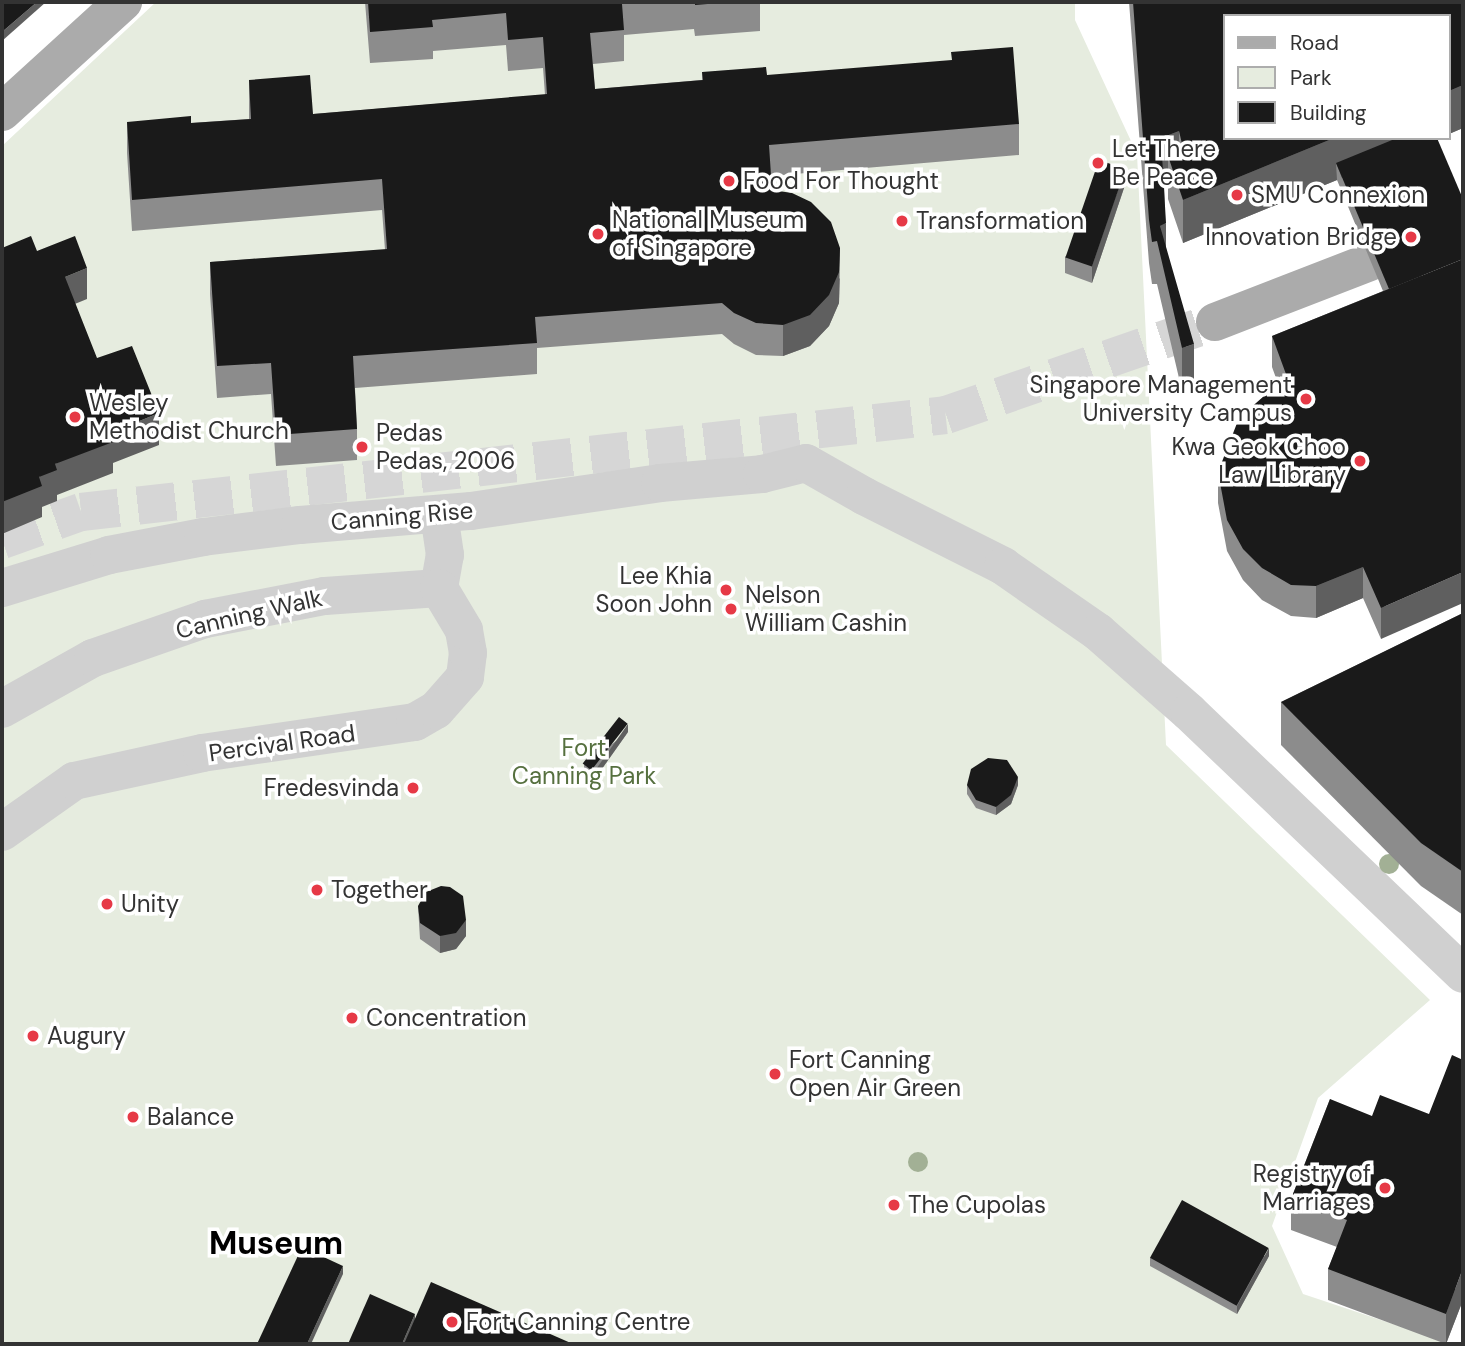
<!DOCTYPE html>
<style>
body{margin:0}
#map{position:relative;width:1465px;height:1346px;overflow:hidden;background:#fff;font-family:"DM Sans",sans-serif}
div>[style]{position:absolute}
.green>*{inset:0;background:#e6ecdf}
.major-tunnel>*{height:38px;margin-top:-19px;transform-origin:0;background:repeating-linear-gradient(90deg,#d6d6d6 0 38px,transparent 0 57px)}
.minor>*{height:38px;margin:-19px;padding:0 19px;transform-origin:19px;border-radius:19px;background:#d0d0d0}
.major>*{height:38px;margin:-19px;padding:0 19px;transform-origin:19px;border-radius:19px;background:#ababab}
.trees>*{width:20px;height:20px;margin:-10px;border-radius:50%;background:#a2b095}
.wall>*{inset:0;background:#8c8c8c}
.shaded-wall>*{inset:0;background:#5f5f5f}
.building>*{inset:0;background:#1a1a1a;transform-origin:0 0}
.dots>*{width:19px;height:19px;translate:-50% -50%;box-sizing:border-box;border:4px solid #fff;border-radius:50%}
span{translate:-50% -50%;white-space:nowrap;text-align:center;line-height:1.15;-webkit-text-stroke:7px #fff;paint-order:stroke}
.poi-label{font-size:24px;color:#333}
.left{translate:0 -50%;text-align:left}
.right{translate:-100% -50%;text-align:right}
.street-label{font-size:24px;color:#333}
.park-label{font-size:24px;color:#56703f}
.district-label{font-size:32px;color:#000;font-weight:700}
.frame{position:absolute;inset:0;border:4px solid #333;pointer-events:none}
.legend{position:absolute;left:1223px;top:14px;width:228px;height:126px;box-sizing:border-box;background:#fff;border:2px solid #adadad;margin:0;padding:9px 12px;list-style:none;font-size:21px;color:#333}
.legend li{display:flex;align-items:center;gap:14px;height:35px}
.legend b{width:35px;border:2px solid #adadad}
</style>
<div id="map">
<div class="green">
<div style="clip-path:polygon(156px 2px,1075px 2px,1075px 20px,1137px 154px,1166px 745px,1430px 1000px,1318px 1098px,1272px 1226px,1303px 1294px,1453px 1344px,2px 1344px,2px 146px)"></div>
</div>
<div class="major-tunnel">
<div style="left:2px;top:540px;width:84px;rotate:-19.5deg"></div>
<div style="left:81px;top:512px;width:870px;rotate:-6.4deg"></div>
<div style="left:946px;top:415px;width:285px;rotate:-19.1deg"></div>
</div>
<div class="minor">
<div style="left:2px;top:588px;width:112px;rotate:-17.1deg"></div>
<div style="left:109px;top:555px;width:96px;rotate:-10.8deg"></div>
<div style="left:203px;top:537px;width:98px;rotate:-7.1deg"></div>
<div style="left:300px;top:525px;width:172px;rotate:-4.7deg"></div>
<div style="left:471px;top:511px;width:191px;rotate:-8.4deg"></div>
<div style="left:660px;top:483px;width:102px;rotate:-5deg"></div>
<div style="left:762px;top:474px;width:45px;rotate:-14deg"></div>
<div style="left:806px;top:463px;width:67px;rotate:29.6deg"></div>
<div style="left:864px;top:496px;width:156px;rotate:26.7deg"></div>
<div style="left:1003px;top:566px;width:116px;rotate:34.8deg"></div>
<div style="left:1098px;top:632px;width:121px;rotate:41.3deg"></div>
<div style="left:1189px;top:712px;width:379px;rotate:43.7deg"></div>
<div style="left:439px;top:588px;width:34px;rotate:-80deg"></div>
<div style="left:445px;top:555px;width:41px;rotate:-98.3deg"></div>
<div style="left:2px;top:709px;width:104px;rotate:-29.3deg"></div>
<div style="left:93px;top:658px;width:119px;rotate:-19.2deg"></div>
<div style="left:205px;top:619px;width:122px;rotate:-10.9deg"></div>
<div style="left:325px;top:596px;width:114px;rotate:-4deg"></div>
<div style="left:2px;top:832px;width:88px;rotate:-35.3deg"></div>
<div style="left:74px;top:781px;width:131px;rotate:-12.3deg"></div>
<div style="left:202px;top:753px;width:215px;rotate:-8.3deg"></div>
<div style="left:415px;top:722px;width:24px;rotate:-30deg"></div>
<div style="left:436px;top:710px;width:44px;rotate:-48.7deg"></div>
<div style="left:465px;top:677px;width:24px;rotate:-83deg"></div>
<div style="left:468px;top:653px;width:23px;rotate:-100deg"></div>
<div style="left:464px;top:630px;width:49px;rotate:-120.8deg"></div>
</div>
<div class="major">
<div style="left:2px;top:112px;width:164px;rotate:-42.3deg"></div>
<div style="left:1215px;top:322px;width:166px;rotate:-21.2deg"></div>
</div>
<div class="trees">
<div style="left:1389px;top:864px"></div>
<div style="left:878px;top:1061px"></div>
<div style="left:918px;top:1162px"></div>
</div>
<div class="wall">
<div style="clip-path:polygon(365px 2px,760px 2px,760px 31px,695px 36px,694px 29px,624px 35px,624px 61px,593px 64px,595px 89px,702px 80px,702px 72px,767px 75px,1019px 124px,1019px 155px,771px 176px,772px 190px,840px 279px,839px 303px,829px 326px,810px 346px,783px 356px,756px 355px,734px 344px,722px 334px,537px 348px,537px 374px,355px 388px,357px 429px,357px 460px,276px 466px,271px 394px,217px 398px,210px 294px,210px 262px,385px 250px,382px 210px,132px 231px,127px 153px,127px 122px,191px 123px,249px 119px,249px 80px,313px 114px,545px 95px,543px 68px,508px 71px,506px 45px,433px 51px,433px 59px,370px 63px)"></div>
<div style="clip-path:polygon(1129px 2px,1463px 2px,1463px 128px,1449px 134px,1449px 16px,1225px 138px,1438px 138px,1437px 139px,1381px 639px,1363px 598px,1316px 618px,1291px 616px,1262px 600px,1243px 580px,1227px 551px,1218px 503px,1218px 472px,1280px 389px,1272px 367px,1272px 336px,1383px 291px,1337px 180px,1183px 243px,1168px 199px,1168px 178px,1164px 180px,1166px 248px,1194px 387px,1182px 391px,1157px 284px,1152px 284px,1149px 263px)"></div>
<div style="clip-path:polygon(1125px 185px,1092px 283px,1065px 273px,1065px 257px)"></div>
<div style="clip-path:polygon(1463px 613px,1463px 915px,1421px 886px,1281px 745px,1281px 702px)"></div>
<div style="clip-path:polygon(628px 732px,594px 780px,584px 774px,584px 765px)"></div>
<div style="clip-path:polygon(967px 785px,1018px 785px,1011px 804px,996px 815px,976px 808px,967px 794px)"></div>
<div style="clip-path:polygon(418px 906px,466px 936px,456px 949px,440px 953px,420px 939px)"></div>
<div style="clip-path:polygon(1330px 1099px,1463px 1300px,1446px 1344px,1328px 1300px,1328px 1269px,1337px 1247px,1291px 1230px,1291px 1199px)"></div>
<div style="clip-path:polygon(1269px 1256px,1237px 1314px,1150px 1266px,1150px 1258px)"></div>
</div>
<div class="shaded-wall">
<div style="clip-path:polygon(37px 2px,46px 2px,2px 41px,2px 32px)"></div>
<div style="clip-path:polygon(1463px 85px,1463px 128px,1449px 134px,1449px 91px)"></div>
<div style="clip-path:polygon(1179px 131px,1179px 174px,1168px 156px,1168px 178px,1161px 181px,1161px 138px)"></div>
<div style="clip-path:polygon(1334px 138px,1438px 138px,1342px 178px,1336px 163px,1337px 180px,1183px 243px,1183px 200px)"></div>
<div style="clip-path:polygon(1125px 169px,1125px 185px,1092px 283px,1092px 266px)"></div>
<div style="clip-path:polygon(1166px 223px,1166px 266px,1160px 226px)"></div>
<div style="clip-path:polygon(840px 248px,839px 303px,829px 326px,810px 346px,783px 356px,783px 325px)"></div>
<div style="clip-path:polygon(87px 268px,87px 299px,65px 308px,65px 277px)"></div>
<div style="clip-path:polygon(1194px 344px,1194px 387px,1182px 391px,1182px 348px)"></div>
<div style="clip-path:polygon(159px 413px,159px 445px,113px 463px,113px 473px,57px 495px,57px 501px,42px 507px,42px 517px,2px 534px,2px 502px,39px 477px,55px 464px,110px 433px)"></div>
<div style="clip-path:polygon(1363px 567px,1363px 598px,1316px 618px,1316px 586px)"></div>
<div style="clip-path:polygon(1463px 572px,1463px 603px,1381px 639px,1381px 608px)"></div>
<div style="clip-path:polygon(628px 724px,628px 732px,594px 780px,594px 772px)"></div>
<div style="clip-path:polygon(1018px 777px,1018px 785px,1011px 804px,996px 815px,996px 807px)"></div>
<div style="clip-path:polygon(466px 920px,466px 936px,456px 949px,440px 953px,440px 936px)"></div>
<div style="clip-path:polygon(1269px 1248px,1269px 1256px,1237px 1314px,1237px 1306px)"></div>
<div style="clip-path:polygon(343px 1266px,343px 1274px,311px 1344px,307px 1344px)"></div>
<div style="clip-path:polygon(1463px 1268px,1463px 1300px,1446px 1344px,1446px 1314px)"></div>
<div style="clip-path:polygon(415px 1314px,415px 1323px,405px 1344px,402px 1344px)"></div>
</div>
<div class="building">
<div style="clip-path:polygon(2px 2px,37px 2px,2px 32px)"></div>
<div style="clip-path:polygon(368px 2px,650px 2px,622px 4px,624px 30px,590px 33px,595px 89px,703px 80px,702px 72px,766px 67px,767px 75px,952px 60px,951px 52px,1013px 47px,1019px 124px,769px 145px,772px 190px,792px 193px,811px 202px,831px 222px,840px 248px,839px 272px,829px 295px,810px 315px,783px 325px,756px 323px,734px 313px,722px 303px,535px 317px,537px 343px,353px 356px,357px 429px,276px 435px,271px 363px,217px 366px,210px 262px,387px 249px,382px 179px,132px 200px,127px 122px,191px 116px,191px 123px,251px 119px,249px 80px,310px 75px,313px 114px,547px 94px,543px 37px,508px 40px,506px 13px,432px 20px,433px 27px,370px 32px)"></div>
<div style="clip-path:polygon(695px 2px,733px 2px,695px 5px)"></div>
<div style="clip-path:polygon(1133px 2px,1463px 2px,1463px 85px,1449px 91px,1449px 16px,1225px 16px,1225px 138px,1334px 138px,1183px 200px,1168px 156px,1183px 148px,1179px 131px,1161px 138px,1166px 223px,1160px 226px,1194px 344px,1182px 348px,1157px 241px,1152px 242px,1149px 220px)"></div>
<div style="clip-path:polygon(1397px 138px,1437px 138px,1463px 199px,1463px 259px,1389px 289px,1336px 163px)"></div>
<div style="left:1099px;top:160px;width:28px;height:103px;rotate:19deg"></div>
<div style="clip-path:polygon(31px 236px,37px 251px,75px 236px,87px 268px,65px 277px,97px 358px,132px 346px,159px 413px,110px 433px,113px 442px,55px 464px,57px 470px,39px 477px,42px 486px,2px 502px,2px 248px)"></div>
<div style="clip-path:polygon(1463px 259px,1463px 572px,1381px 608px,1363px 567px,1316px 586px,1291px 585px,1262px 568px,1243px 549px,1227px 520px,1218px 472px,1239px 418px,1264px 396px,1290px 385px,1272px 336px)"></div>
<div style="clip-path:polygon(1463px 613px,1463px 872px,1421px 843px,1281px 702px)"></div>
<div style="left:619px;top:717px;width:11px;height:59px;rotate:38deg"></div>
<div style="clip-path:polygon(988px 758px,1007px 760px,1018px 777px,1011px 795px,996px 807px,976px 800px,967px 785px,971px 769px)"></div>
<div style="clip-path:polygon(441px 886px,450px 887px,463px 896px,466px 920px,456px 933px,440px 936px,420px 923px,418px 906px,426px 892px)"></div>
<div style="clip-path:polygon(1452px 1055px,1463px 1060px,1463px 1268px,1446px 1314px,1328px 1269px,1347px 1220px,1291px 1199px,1330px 1099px,1372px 1116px,1380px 1095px,1429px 1114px)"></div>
<div style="left:1182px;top:1200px;width:99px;height:66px;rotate:29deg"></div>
<div style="clip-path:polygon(302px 1247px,343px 1266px,307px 1344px,257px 1344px)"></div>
<div style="clip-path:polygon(431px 1282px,573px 1344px,404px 1344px)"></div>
<div style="clip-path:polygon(370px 1294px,415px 1314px,402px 1344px,348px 1344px)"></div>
</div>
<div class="dots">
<div style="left:1098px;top:163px;background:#e63946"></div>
<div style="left:729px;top:181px;background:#e63946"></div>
<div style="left:1237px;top:195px;background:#e63946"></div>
<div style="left:902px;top:221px;background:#e63946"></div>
<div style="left:598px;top:234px;background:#e63946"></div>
<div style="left:1411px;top:237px;background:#e63946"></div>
<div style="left:1306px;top:399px;background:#e63946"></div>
<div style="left:75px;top:417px;background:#e63946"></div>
<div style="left:362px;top:447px;background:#e63946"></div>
<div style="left:1360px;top:461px;background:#e63946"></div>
<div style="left:726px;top:590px;background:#e63946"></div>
<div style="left:731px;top:609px;background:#e63946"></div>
<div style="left:413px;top:788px;background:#e63946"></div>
<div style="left:317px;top:890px;background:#e63946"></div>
<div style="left:107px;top:904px;background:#e63946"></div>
<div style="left:352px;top:1018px;background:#e63946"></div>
<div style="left:33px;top:1036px;background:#e63946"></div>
<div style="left:775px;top:1074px;background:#e63946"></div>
<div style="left:133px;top:1117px;background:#e63946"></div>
<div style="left:1385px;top:1188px;background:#e63946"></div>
<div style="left:894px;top:1205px;background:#e63946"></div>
<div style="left:452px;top:1322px;background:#e63946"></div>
</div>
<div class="poi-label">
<span class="left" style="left:1112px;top:163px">Let There<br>Be Peace</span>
<span class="left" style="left:743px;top:181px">Food For Thought</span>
<span class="left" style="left:1251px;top:195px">SMU Connexion</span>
<span class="left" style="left:612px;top:234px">National Museum<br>of Singapore</span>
<span class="left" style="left:916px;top:221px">Transformation</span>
<span class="right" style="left:1397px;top:237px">Innovation Bridge</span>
<span class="right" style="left:1292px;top:399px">Singapore Management<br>University Campus</span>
<span class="left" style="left:89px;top:417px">Wesley<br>Methodist Church</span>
<span class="left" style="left:376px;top:447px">Pedas<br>Pedas, 2006</span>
<span class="right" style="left:1346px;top:461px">Kwa Geok Choo<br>Law Library</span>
<span class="right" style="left:712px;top:590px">Lee Khia<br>Soon John</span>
<span class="left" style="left:745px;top:609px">Nelson<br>William Cashin</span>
<span class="right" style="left:399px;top:788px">Fredesvinda</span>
<span class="left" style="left:331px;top:890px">Together</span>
<span class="left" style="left:121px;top:904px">Unity</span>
<span class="left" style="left:366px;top:1018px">Concentration</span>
<span class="left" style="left:47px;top:1036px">Augury</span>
<span class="left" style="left:789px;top:1074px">Fort Canning<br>Open Air Green</span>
<span class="left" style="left:147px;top:1117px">Balance</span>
<span class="right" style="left:1371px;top:1188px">Registry of<br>Marriages</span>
<span class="left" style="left:908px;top:1205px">The Cupolas</span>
<span class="left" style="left:466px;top:1322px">Fort Canning Centre</span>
</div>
<div class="street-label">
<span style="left:402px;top:516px;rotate:-5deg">Canning Rise</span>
<span style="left:249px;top:614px;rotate:-13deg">Canning Walk</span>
<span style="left:282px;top:743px;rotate:-8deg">Percival Road</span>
</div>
<div class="park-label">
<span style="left:584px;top:762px">Fort<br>Canning Park</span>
</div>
<div class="district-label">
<span style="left:276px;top:1243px">Museum</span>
</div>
<div class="frame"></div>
<ul class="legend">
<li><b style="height:9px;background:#ababab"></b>Road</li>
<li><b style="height:19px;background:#e6ecdf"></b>Park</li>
<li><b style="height:19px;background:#1a1a1a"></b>Building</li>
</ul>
</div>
